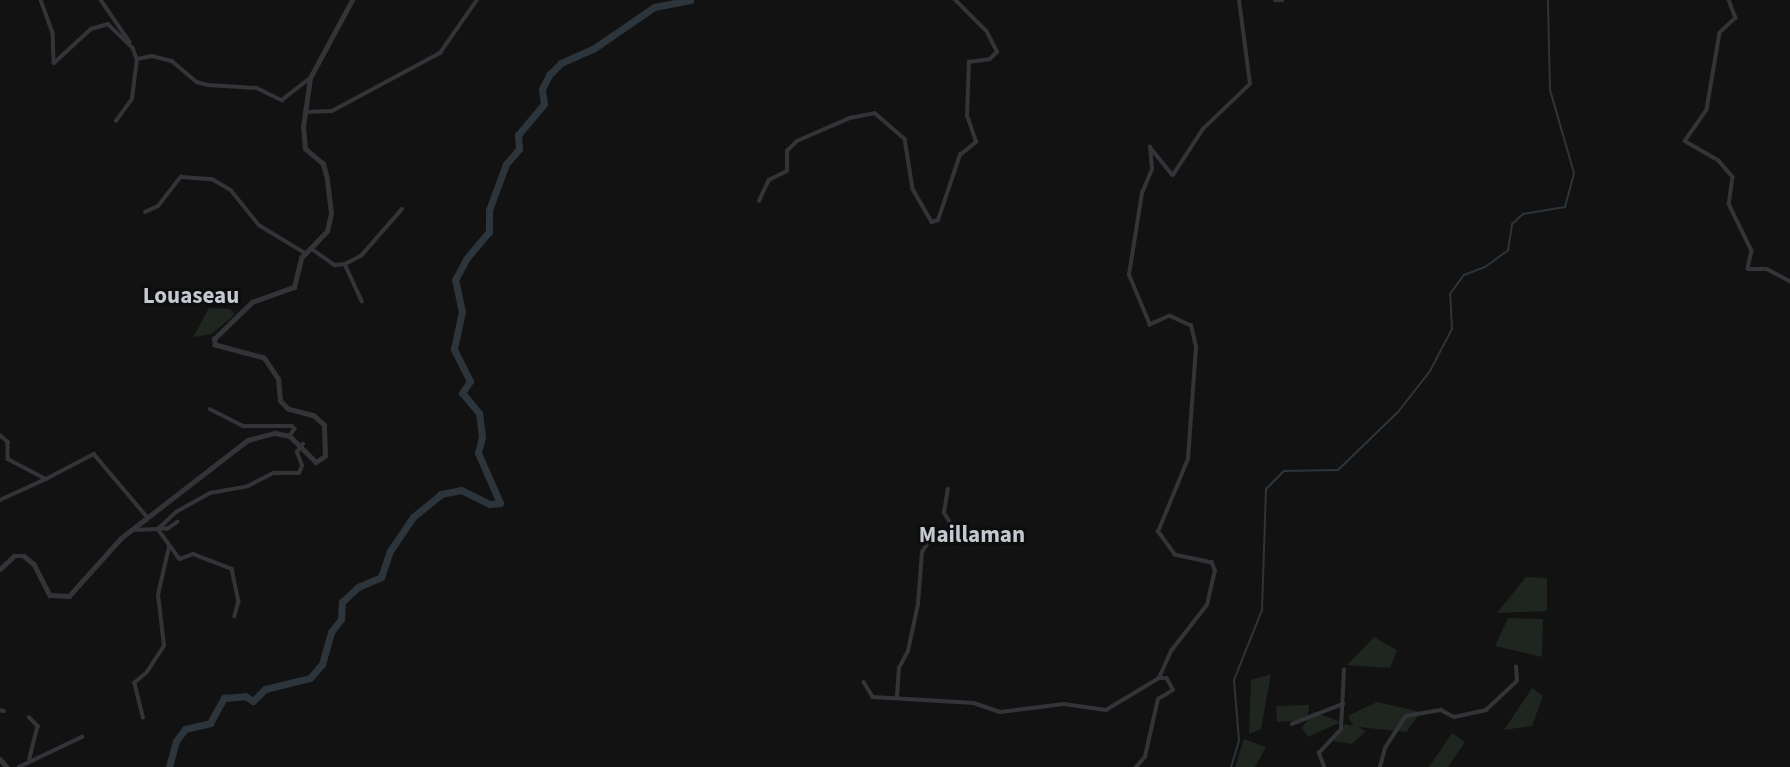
<!DOCTYPE html>
<style>
body{margin:0}
#map{position:relative;width:1790px;height:767px;overflow:hidden;background:#121213;font-family:"Source Sans 3",sans-serif}
div>[style]{position:absolute}
.green>*{inset:0;background:#1e261f}
.stream>*{height:2px;margin:-1px;padding:0 1px;transform-origin:1px;border-radius:1px;background:#2c353b}
.river>*{height:7px;margin:-3.5px;padding:0 3.5px;transform-origin:3.5px;border-radius:3.5px;background:#2c353b}
.minor>*{height:3.5px;margin:-1.75px;padding:0 1.75px;transform-origin:1.75px;border-radius:1.75px;background:#333438}
.tertiary>*{height:4.5px;margin:-2.25px;padding:0 2.25px;transform-origin:2.25px;border-radius:2.25px;background:#333438}
span{translate:-50% -50%;white-space:nowrap;text-align:center;line-height:1.15;-webkit-text-stroke:6px #0d0d0e;paint-order:stroke}
.quarter-label{font-size:23px;color:#c4c8d0;font-weight:700}
</style>
<div id="map">
<div class="green">
<div style="clip-path:polygon(209px 308px,230px 309px,235px 314px,212px 334px,193px 337px)"></div>
<div style="clip-path:polygon(1526px 577px,1547px 578px,1547px 611px,1497px 613px)"></div>
<div style="clip-path:polygon(1508px 618px,1543px 619px,1542px 657px,1495px 646px)"></div>
<div style="clip-path:polygon(1374px 637px,1397px 650px,1390px 668px,1347px 665px)"></div>
<div style="clip-path:polygon(1271px 674px,1261px 729px,1249px 734px,1251px 680px)"></div>
<div style="clip-path:polygon(1532px 688px,1543px 696px,1532px 726px,1504px 730px)"></div>
<div style="clip-path:polygon(1377px 702px,1421px 712px,1406px 732px,1358px 727px,1366px 731px,1352px 744px,1333px 741px,1345px 724px,1353px 726px,1348px 716px)"></div>
<div style="clip-path:polygon(1309px 705px,1308px 719px,1314px 712px,1341px 722px,1308px 737px,1302px 728px,1307px 720px,1277px 722px,1276px 706px)"></div>
<div style="clip-path:polygon(1452px 733px,1465px 742px,1448px 767px,1429px 767px)"></div>
<div style="clip-path:polygon(1244px 739px,1266px 747px,1255px 767px,1235px 767px)"></div>
</div>
<div class="stream">
<div style="left:1231px;top:767px;width:28px;rotate:-73deg"></div>
<div style="left:1239px;top:740px;width:60px;rotate:-94.8deg"></div>
<div style="left:1234px;top:680px;width:75px;rotate:-68.2deg"></div>
<div style="left:1262px;top:610px;width:121px;rotate:-88.1deg"></div>
<div style="left:1266px;top:489px;width:25px;rotate:-45deg"></div>
<div style="left:1284px;top:471px;width:54px;rotate:-1.1deg"></div>
<div style="left:1338px;top:470px;width:83px;rotate:-44deg"></div>
<div style="left:1398px;top:412px;width:52px;rotate:-52deg"></div>
<div style="left:1430px;top:371px;width:47px;rotate:-62.4deg"></div>
<div style="left:1452px;top:329px;width:35px;rotate:-93deg"></div>
<div style="left:1450px;top:294px;width:24px;rotate:-54deg"></div>
<div style="left:1464px;top:275px;width:22px;rotate:-21deg"></div>
<div style="left:1485px;top:267px;width:29px;rotate:-36deg"></div>
<div style="left:1508px;top:250px;width:26px;rotate:-81deg"></div>
<div style="left:1512px;top:224px;width:15px;rotate:-42deg"></div>
<div style="left:1523px;top:214px;width:43px;rotate:-9.5deg"></div>
<div style="left:1565px;top:207px;width:35px;rotate:-75deg"></div>
<div style="left:1574px;top:173px;width:86px;rotate:-106.1deg"></div>
<div style="left:1550px;top:90px;width:90px;rotate:-91.3deg"></div>
</div>
<div class="river">
<div style="left:169px;top:767px;width:27px;rotate:-75deg"></div>
<div style="left:176px;top:741px;width:15px;rotate:-53deg"></div>
<div style="left:185px;top:729px;width:26px;rotate:-13deg"></div>
<div style="left:210px;top:723px;width:29px;rotate:-61deg"></div>
<div style="left:224px;top:698px;width:21px;rotate:-5deg"></div>
<div style="left:245px;top:696px;width:9px;rotate:32deg"></div>
<div style="left:253px;top:701px;width:17px;rotate:-45deg"></div>
<div style="left:265px;top:689px;width:46px;rotate:-13.7deg"></div>
<div style="left:310px;top:678px;width:18px;rotate:-49deg"></div>
<div style="left:322px;top:664px;width:33px;rotate:-74deg"></div>
<div style="left:331px;top:632px;width:16px;rotate:-52deg"></div>
<div style="left:341px;top:619px;width:17px;rotate:-87deg"></div>
<div style="left:342px;top:602px;width:22px;rotate:-43deg"></div>
<div style="left:358px;top:587px;width:25px;rotate:-23deg"></div>
<div style="left:381px;top:577px;width:28px;rotate:-71deg"></div>
<div style="left:390px;top:551px;width:41px;rotate:-55.9deg"></div>
<div style="left:413px;top:517px;width:36px;rotate:-39deg"></div>
<div style="left:441px;top:494px;width:20px;rotate:-11deg"></div>
<div style="left:461px;top:490px;width:32px;rotate:26deg"></div>
<div style="left:490px;top:504px;width:10px;rotate:-6deg"></div>
<div style="left:500px;top:503px;width:55px;rotate:-113.7deg"></div>
<div style="left:478px;top:453px;width:16px;rotate:-76deg"></div>
<div style="left:482px;top:437px;width:24px;rotate:-97deg"></div>
<div style="left:479px;top:413px;width:26px;rotate:-130deg"></div>
<div style="left:462px;top:393px;width:14px;rotate:-56deg"></div>
<div style="left:470px;top:381px;width:36px;rotate:-117deg"></div>
<div style="left:454px;top:349px;width:38px;rotate:-78deg"></div>
<div style="left:462px;top:312px;width:33px;rotate:-102deg"></div>
<div style="left:455px;top:280px;width:24px;rotate:-62deg"></div>
<div style="left:466px;top:259px;width:35px;rotate:-50deg"></div>
<div style="left:489px;top:232px;width:22px;rotate:-90deg"></div>
<div style="left:489px;top:210px;width:49px;rotate:-69.7deg"></div>
<div style="left:506px;top:164px;width:20px;rotate:-49deg"></div>
<div style="left:519px;top:149px;width:14px;rotate:-94deg"></div>
<div style="left:518px;top:135px;width:40px;rotate:-50deg"></div>
<div style="left:544px;top:104px;width:15px;rotate:-98deg"></div>
<div style="left:542px;top:89px;width:16px;rotate:-63deg"></div>
<div style="left:549px;top:75px;width:17px;rotate:-45deg"></div>
<div style="left:561px;top:63px;width:35px;rotate:-24deg"></div>
<div style="left:593px;top:49px;width:74px;rotate:-34.5deg"></div>
<div style="left:654px;top:7px;width:37px;rotate:-11deg"></div>
</div>
<div class="minor">
<div style="left:41px;top:0;width:35px;rotate:70deg"></div>
<div style="left:53px;top:33px;width:30px;rotate:88deg"></div>
<div style="left:54px;top:63px;width:50px;rotate:-42.6deg"></div>
<div style="left:91px;top:29px;width:18px;rotate:-16deg"></div>
<div style="left:108px;top:24px;width:35px;rotate:44deg"></div>
<div style="left:133px;top:48px;width:12px;rotate:70deg"></div>
<div style="left:137px;top:59px;width:15px;rotate:-11deg"></div>
<div style="left:152px;top:56px;width:21px;rotate:14deg"></div>
<div style="left:172px;top:61px;width:33px;rotate:40deg"></div>
<div style="left:197px;top:82px;width:11px;rotate:15deg"></div>
<div style="left:208px;top:85px;width:49px;rotate:3.5deg"></div>
<div style="left:257px;top:88px;width:28px;rotate:26deg"></div>
<div style="left:282px;top:100px;width:34px;rotate:-38deg"></div>
<div style="left:101px;top:0;width:51px;rotate:55.4deg"></div>
<div style="left:1275px;top:0;width:7px"></div>
<div style="left:1729px;top:0;width:19px;rotate:69deg"></div>
<div style="left:1736px;top:18px;width:22px;rotate:137deg"></div>
<div style="left:1720px;top:33px;width:78px;rotate:99.6deg"></div>
<div style="left:1707px;top:110px;width:38px;rotate:125deg"></div>
<div style="left:1685px;top:141px;width:39px;rotate:30deg"></div>
<div style="left:1719px;top:161px;width:21px;rotate:49deg"></div>
<div style="left:1733px;top:177px;width:27px;rotate:98deg"></div>
<div style="left:1729px;top:204px;width:52px;rotate:63.9deg"></div>
<div style="left:1752px;top:251px;width:18px;rotate:103deg"></div>
<div style="left:1748px;top:269px;width:19px"></div>
<div style="left:1767px;top:269px;width:26px;rotate:28deg"></div>
<div style="left:305px;top:112px;width:27px;rotate:-2deg"></div>
<div style="left:332px;top:111px;width:123px;rotate:-28.2deg"></div>
<div style="left:440px;top:53px;width:65px;rotate:-55.1deg"></div>
<div style="left:116px;top:121px;width:27px;rotate:-54deg"></div>
<div style="left:132px;top:99px;width:40px;rotate:-82.9deg"></div>
<div style="left:759px;top:201px;width:23px;rotate:-65deg"></div>
<div style="left:769px;top:180px;width:20px;rotate:-27deg"></div>
<div style="left:787px;top:171px;width:20px;rotate:-90deg"></div>
<div style="left:787px;top:151px;width:14px;rotate:-45deg"></div>
<div style="left:797px;top:141px;width:58px;rotate:-23.5deg"></div>
<div style="left:850px;top:118px;width:25px;rotate:-11deg"></div>
<div style="left:875px;top:113px;width:40px;rotate:41deg"></div>
<div style="left:905px;top:139px;width:51px;rotate:80.9deg"></div>
<div style="left:913px;top:189px;width:38px;rotate:60deg"></div>
<div style="left:932px;top:222px;width:6px;rotate:-18deg"></div>
<div style="left:938px;top:220px;width:69px;rotate:-71.3deg"></div>
<div style="left:960px;top:155px;width:21px;rotate:-39deg"></div>
<div style="left:976px;top:142px;width:28px;rotate:-109deg"></div>
<div style="left:967px;top:116px;width:54px;rotate:-87.9deg"></div>
<div style="left:969px;top:62px;width:21px;rotate:-8deg"></div>
<div style="left:990px;top:59px;width:10px;rotate:-45deg"></div>
<div style="left:997px;top:52px;width:22px;rotate:-117deg"></div>
<div style="left:987px;top:32px;width:45px;rotate:-135deg"></div>
<div style="left:145px;top:212px;width:14px;rotate:-25deg"></div>
<div style="left:158px;top:206px;width:37px;rotate:-52deg"></div>
<div style="left:181px;top:177px;width:31px;rotate:4deg"></div>
<div style="left:212px;top:179px;width:22px;rotate:30deg"></div>
<div style="left:231px;top:190px;width:45px;rotate:51.3deg"></div>
<div style="left:259px;top:225px;width:54px;rotate:31.3deg"></div>
<div style="left:312px;top:249px;width:28px;rotate:35deg"></div>
<div style="left:335px;top:265px;width:10px;rotate:-6deg"></div>
<div style="left:345px;top:264px;width:18px;rotate:-27deg"></div>
<div style="left:361px;top:256px;width:62px;rotate:-48.9deg"></div>
<div style="left:345px;top:264px;width:41px;rotate:65.3deg"></div>
<div style="left:210px;top:409px;width:38px;rotate:27deg"></div>
<div style="left:244px;top:426px;width:48px"></div>
<div style="left:292px;top:426px;width:4px;rotate:45deg"></div>
<div style="left:295px;top:429px;width:9px;rotate:126deg"></div>
<div style="left:0;top:435px;width:11px;rotate:41deg"></div>
<div style="left:8px;top:442px;width:17px;rotate:90deg"></div>
<div style="left:8px;top:459px;width:43px;rotate:27.8deg"></div>
<div style="left:46px;top:479px;width:54px;rotate:-27.5deg"></div>
<div style="left:94px;top:454px;width:84px;rotate:49.8deg"></div>
<div style="left:0;top:500px;width:51px;rotate:-24.5deg"></div>
<div style="left:178px;top:522px;width:12px;rotate:145deg"></div>
<div style="left:168px;top:529px;width:10px;rotate:180deg"></div>
<div style="left:158px;top:529px;width:37px;rotate:54deg"></div>
<div style="left:180px;top:559px;width:14px;rotate:-21deg"></div>
<div style="left:193px;top:554px;width:42px;rotate:21deg"></div>
<div style="left:232px;top:569px;width:33px;rotate:78deg"></div>
<div style="left:239px;top:601px;width:16px;rotate:105deg"></div>
<div style="left:132px;top:530px;width:26px;rotate:-2deg"></div>
<div style="left:158px;top:529px;width:25px;rotate:-43deg"></div>
<div style="left:176px;top:512px;width:39px;rotate:-29deg"></div>
<div style="left:210px;top:493px;width:39px;rotate:-10deg"></div>
<div style="left:248px;top:486px;width:28px;rotate:-27deg"></div>
<div style="left:273px;top:473px;width:26px"></div>
<div style="left:299px;top:473px;width:8px;rotate:-67deg"></div>
<div style="left:302px;top:466px;width:15px;rotate:-110deg"></div>
<div style="left:297px;top:452px;width:10px;rotate:-53deg"></div>
<div style="left:864px;top:682px;width:17px;rotate:59deg"></div>
<div style="left:873px;top:697px;width:101px;rotate:3.4deg"></div>
<div style="left:974px;top:703px;width:28px;rotate:19deg"></div>
<div style="left:1000px;top:712px;width:64px;rotate:-7.1deg"></div>
<div style="left:1064px;top:704px;width:42px;rotate:8.1deg"></div>
<div style="left:1106px;top:710px;width:62px;rotate:-31.1deg"></div>
<div style="left:1159px;top:678px;width:30px;rotate:-66deg"></div>
<div style="left:1171px;top:651px;width:58px;rotate:-52deg"></div>
<div style="left:1207px;top:605px;width:35px;rotate:-77deg"></div>
<div style="left:1215px;top:571px;width:9px;rotate:-111deg"></div>
<div style="left:1212px;top:563px;width:38px;rotate:-168deg"></div>
<div style="left:1175px;top:555px;width:29px;rotate:-126deg"></div>
<div style="left:1158px;top:532px;width:79px;rotate:-67.7deg"></div>
<div style="left:1188px;top:459px;width:112px;rotate:-85.9deg"></div>
<div style="left:1196px;top:347px;width:22px;rotate:-103deg"></div>
<div style="left:1191px;top:326px;width:23px;rotate:-155deg"></div>
<div style="left:1170px;top:316px;width:22px;rotate:156deg"></div>
<div style="left:1150px;top:325px;width:54px;rotate:-112.8deg"></div>
<div style="left:1129px;top:275px;width:83px;rotate:-81deg"></div>
<div style="left:1142px;top:193px;width:26px;rotate:-67deg"></div>
<div style="left:1152px;top:169px;width:22px;rotate:-95deg"></div>
<div style="left:1150px;top:147px;width:36px;rotate:51deg"></div>
<div style="left:1173px;top:175px;width:55px;rotate:-56.9deg"></div>
<div style="left:1203px;top:129px;width:65px;rotate:-43.8deg"></div>
<div style="left:1250px;top:84px;width:85px;rotate:-97.5deg"></div>
<div style="left:897px;top:696px;width:28px;rotate:-86deg"></div>
<div style="left:899px;top:668px;width:19px;rotate:-62deg"></div>
<div style="left:908px;top:651px;width:48px;rotate:-78deg"></div>
<div style="left:918px;top:604px;width:52px;rotate:-85.6deg"></div>
<div style="left:922px;top:552px;width:14px;rotate:-56deg"></div>
<div style="left:930px;top:540px;width:25px;rotate:2deg"></div>
<div style="left:955px;top:541px;width:7px;rotate:-74deg"></div>
<div style="left:957px;top:534px;width:25px;rotate:-122deg"></div>
<div style="left:944px;top:513px;width:24px;rotate:-81deg"></div>
<div style="left:0;top:710px;width:4px;rotate:14deg"></div>
<div style="left:29px;top:717px;width:13px;rotate:45deg"></div>
<div style="left:38px;top:726px;width:34px;rotate:104deg"></div>
<div style="left:143px;top:718px;width:36px;rotate:-104deg"></div>
<div style="left:134px;top:683px;width:17px;rotate:-40deg"></div>
<div style="left:147px;top:672px;width:31px;rotate:-57deg"></div>
<div style="left:164px;top:646px;width:51px;rotate:-96.7deg"></div>
<div style="left:158px;top:595px;width:49px;rotate:-77.1deg"></div>
<div style="left:1292px;top:724px;width:55px;rotate:-21.4deg"></div>
<div style="left:19px;top:767px;width:70px;rotate:-25.5deg"></div>
<div style="left:1136px;top:767px;width:13px;rotate:-48deg"></div>
<div style="left:1145px;top:757px;width:59px;rotate:-77.4deg"></div>
<div style="left:1158px;top:699px;width:17px;rotate:-31deg"></div>
<div style="left:1173px;top:690px;width:13px;rotate:-119deg"></div>
<div style="left:1167px;top:679px;width:8px;rotate:-173deg"></div>
<div style="left:1324px;top:767px;width:15px;rotate:-110deg"></div>
<div style="left:1319px;top:753px;width:33px;rotate:-47deg"></div>
<div style="left:1341px;top:729px;width:59px;rotate:-87.1deg"></div>
<div style="left:1380px;top:767px;width:20px;rotate:-75deg"></div>
<div style="left:1385px;top:748px;width:38px;rotate:-57deg"></div>
<div style="left:1406px;top:716px;width:36px;rotate:-10deg"></div>
<div style="left:1441px;top:710px;width:15px;rotate:28deg"></div>
<div style="left:1454px;top:717px;width:33px;rotate:-12deg"></div>
<div style="left:1486px;top:710px;width:42px;rotate:-43.1deg"></div>
<div style="left:1517px;top:681px;width:14px;rotate:-94deg"></div>
</div>
<div class="tertiary">
<div style="left:0;top:569px;width:19px;rotate:-43deg"></div>
<div style="left:14px;top:556px;width:10px"></div>
<div style="left:24px;top:556px;width:13px;rotate:39deg"></div>
<div style="left:34px;top:564px;width:35px;rotate:63deg"></div>
<div style="left:50px;top:595px;width:19px;rotate:3deg"></div>
<div style="left:69px;top:596px;width:78px;rotate:-48.1deg"></div>
<div style="left:121px;top:538px;width:160px;rotate:-37.7deg"></div>
<div style="left:248px;top:440px;width:28px;rotate:-15deg"></div>
<div style="left:275px;top:433px;width:15px;rotate:11deg"></div>
<div style="left:290px;top:436px;width:37px;rotate:45deg"></div>
<div style="left:316px;top:462px;width:11px;rotate:-34deg"></div>
<div style="left:325px;top:456px;width:31px;rotate:-92deg"></div>
<div style="left:324px;top:425px;width:13px;rotate:-138deg"></div>
<div style="left:314px;top:416px;width:27px;rotate:-165deg"></div>
<div style="left:288px;top:409px;width:11px;rotate:-135deg"></div>
<div style="left:280px;top:401px;width:22px;rotate:-95deg"></div>
<div style="left:278px;top:379px;width:25px;rotate:-124deg"></div>
<div style="left:264px;top:358px;width:51px;rotate:-165.1deg"></div>
<div style="left:215px;top:345px;width:6px;rotate:-99deg"></div>
<div style="left:214px;top:339px;width:53px;rotate:-44.2deg"></div>
<div style="left:252px;top:302px;width:45px;rotate:-19.7deg"></div>
<div style="left:294px;top:287px;width:30px;rotate:-76deg"></div>
<div style="left:301px;top:258px;width:37px;rotate:-46deg"></div>
<div style="left:327px;top:231px;width:18px;rotate:-77deg"></div>
<div style="left:331px;top:213px;width:34px;rotate:-97deg"></div>
<div style="left:327px;top:179px;width:16px;rotate:-105deg"></div>
<div style="left:323px;top:164px;width:23px;rotate:-140deg"></div>
<div style="left:305px;top:149px;width:22px;rotate:-95deg"></div>
<div style="left:303px;top:127px;width:49px;rotate:-81.9deg"></div>
<div style="left:310px;top:78px;width:89px;rotate:-61.7deg"></div>
<div style="left:0;top:759px;width:11px;rotate:49deg"></div>
</div>
<div class="quarter-label">
<span style="left:191px;top:296px">Louaseau</span>
<span style="left:972px;top:535px">Maillaman</span>
</div>
</div>
